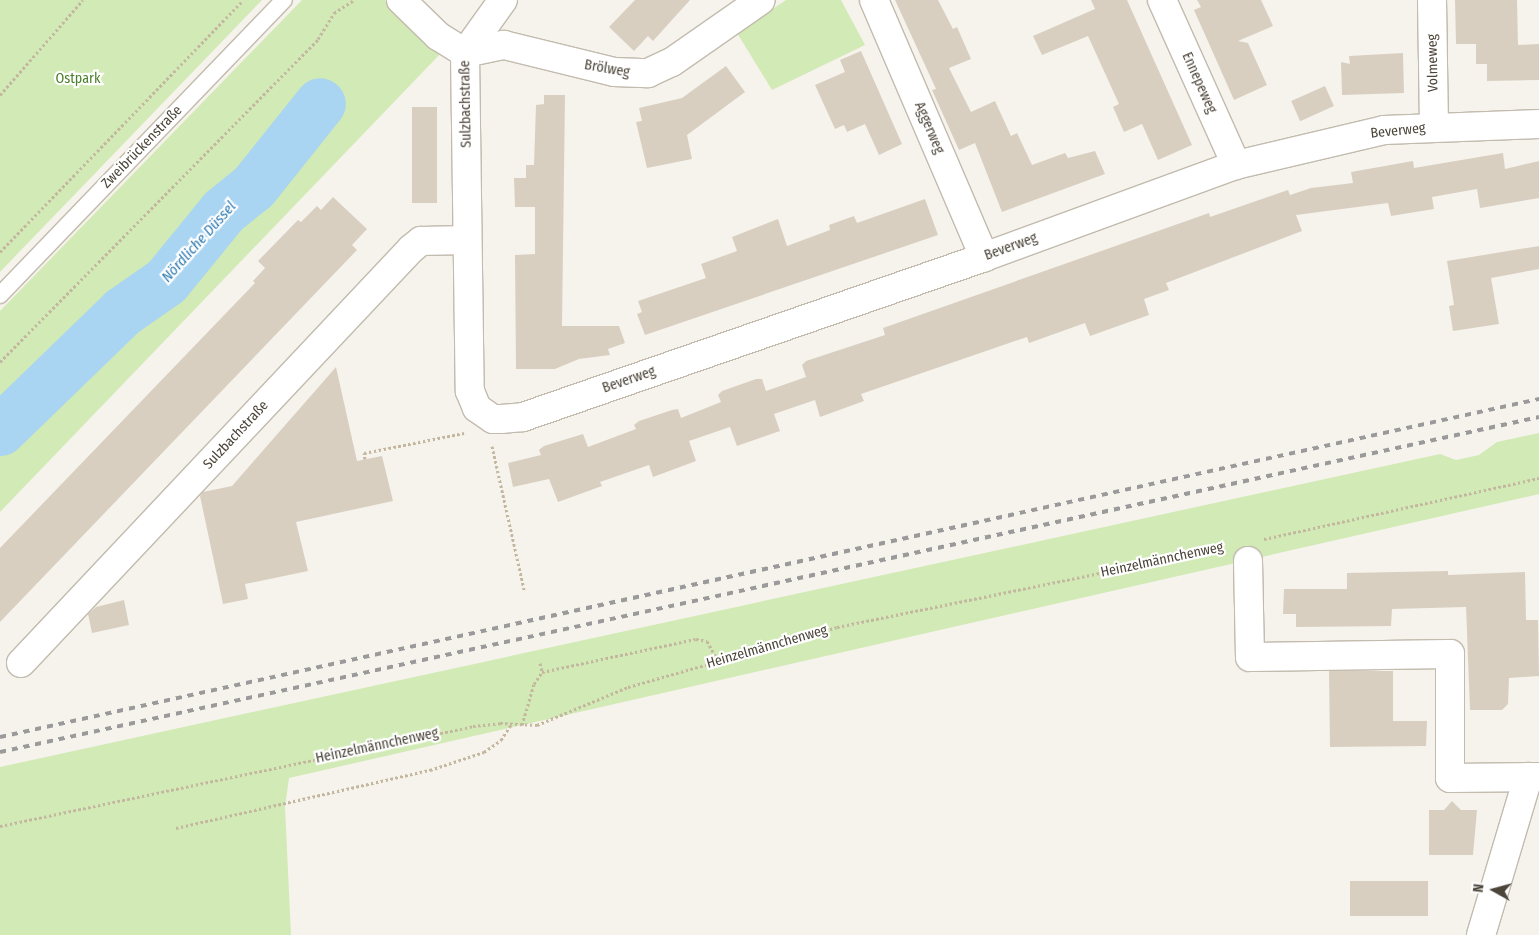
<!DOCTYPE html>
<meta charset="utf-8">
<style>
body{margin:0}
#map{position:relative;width:1539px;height:935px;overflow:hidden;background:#f6f3ec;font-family:"Fira Sans Condensed",sans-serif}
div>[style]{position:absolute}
.green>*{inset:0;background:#d2eab5}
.river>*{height:51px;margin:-25.5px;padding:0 25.5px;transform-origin:25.5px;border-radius:25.5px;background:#a9d4f2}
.building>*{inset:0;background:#d8cfc1;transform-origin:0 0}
.path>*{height:3px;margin-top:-1.5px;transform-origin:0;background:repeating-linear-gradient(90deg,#c4b79f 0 2.5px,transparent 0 5px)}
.roads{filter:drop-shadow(1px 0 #c2bbae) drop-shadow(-1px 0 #c2bbae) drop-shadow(0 1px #c2bbae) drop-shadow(0 -1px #c2bbae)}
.service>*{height:16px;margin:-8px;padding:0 8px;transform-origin:8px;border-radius:8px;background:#fff}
.minor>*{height:28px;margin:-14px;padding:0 14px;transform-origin:14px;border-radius:14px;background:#fff}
.rail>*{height:4px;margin-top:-2px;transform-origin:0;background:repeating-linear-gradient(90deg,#9a9a9a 0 6px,transparent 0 12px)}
span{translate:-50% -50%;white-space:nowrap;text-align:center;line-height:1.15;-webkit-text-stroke:4.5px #fff;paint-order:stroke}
.street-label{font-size:14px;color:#4b4439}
.park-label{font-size:14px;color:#4a7f2a}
.water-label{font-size:15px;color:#2e7ab2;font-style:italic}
.north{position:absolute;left:1469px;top:865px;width:50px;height:50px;-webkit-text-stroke:4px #fff;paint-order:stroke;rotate:277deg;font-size:14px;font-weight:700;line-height:20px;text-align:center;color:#4b4439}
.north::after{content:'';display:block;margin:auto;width:18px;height:22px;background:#4b4439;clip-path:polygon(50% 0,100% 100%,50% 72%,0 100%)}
</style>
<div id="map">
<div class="green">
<div style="clip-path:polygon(0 0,262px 0,0 272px)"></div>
<div style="clip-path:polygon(302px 0,385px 0,443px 51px,0 512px,0 311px)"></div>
<div style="clip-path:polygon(786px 0,841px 0,865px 45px,772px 90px,737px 33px)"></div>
<div style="clip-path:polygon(1539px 433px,1539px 494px,289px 778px,285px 807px,291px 935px,0 935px,0 767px,1440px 454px,1456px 460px,1479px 455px,1497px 442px)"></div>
</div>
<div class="river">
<div style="left:0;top:430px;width:171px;rotate:-44.1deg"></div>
<div style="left:123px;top:311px;width:52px;rotate:-34.9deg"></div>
<div style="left:166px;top:281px;width:90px;rotate:-50.8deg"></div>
<div style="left:223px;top:211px;width:38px;rotate:-39deg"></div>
<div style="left:253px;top:187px;width:107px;rotate:-51.4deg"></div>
</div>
<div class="building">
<div style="clip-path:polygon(635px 0,690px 0,653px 41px,648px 36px,634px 51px,609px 27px)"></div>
<div style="clip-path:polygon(895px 0,938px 0,953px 29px,957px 27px,971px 59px,949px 68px,971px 112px,995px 101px,1011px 136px,1017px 133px,1032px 165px,1065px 153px,1068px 158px,1095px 151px,1105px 174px,1002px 212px,975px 143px,959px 150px,932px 90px,936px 89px)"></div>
<div style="clip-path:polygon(1091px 0,1127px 0,1192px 145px,1158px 160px,1142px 124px,1124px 132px,1113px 107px,1119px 104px,1088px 36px,1042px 55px,1033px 36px,1095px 9px)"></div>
<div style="clip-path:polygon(1197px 0,1261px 0,1273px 26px,1238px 41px,1248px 43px,1267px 85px,1234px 100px,1194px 10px,1201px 7px)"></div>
<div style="clip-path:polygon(1455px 0,1517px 0,1518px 45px,1539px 44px,1539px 80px,1487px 81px,1487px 64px,1476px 64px,1476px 44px,1456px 44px)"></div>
<div style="clip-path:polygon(861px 51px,902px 144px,879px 155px,865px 124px,847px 132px,844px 125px,835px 129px,815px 85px,845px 72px,840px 60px)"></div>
<div style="clip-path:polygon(1403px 53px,1404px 93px,1342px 95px,1341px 62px,1350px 64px,1349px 56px)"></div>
<div style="clip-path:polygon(726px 66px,745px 92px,687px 135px,692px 159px,647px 168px,636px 122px,642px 121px,639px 108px,682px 98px)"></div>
<div style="left:1325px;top:86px;width:22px;height:37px;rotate:66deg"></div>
<div style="clip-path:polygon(544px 95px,565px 95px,562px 326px,619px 326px,625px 343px,608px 349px,610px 355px,579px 359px,555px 369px,516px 369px,515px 255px,535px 254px,535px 207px,515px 207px,514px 178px,526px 178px,526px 165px,534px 165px,536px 105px,544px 104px)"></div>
<div style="left:412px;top:107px;width:25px;height:96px"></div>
<div style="clip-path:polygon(1503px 153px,1505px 169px,1539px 161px,1539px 198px,1480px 208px,1477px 189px,1432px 197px,1434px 209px,1391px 216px,1388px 203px,1296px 215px,1302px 231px,1166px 283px,1169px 290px,1144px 299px,1149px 315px,1090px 336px,1085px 323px,1029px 343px,1027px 337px,861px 394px,864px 401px,820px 417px,815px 400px,774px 414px,780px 431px,737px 446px,730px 427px,689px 441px,696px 461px,653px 477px,649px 465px,600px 482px,602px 486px,558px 502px,549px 479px,513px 487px,508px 463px,541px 455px,539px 450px,544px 446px,583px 434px,588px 447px,636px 429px,634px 425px,639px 421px,672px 410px,678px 409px,681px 418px,721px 402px,718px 395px,722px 391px,756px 379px,762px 379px,766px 391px,806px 377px,802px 365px,806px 361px,885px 335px,883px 328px,1209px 213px,1210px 217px,1288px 190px,1290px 195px,1311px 188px,1353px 183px,1351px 172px,1413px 161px,1414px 168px)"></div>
<div style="clip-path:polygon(333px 197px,367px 229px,352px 245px,357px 250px,0 622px,0 548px,255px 283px,253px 281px,265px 268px,258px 261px,298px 220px,301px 222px,317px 206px,321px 210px)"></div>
<div style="clip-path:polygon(925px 199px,938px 235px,645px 335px,637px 314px,642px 312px,638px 301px,706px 278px,701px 264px,737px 251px,732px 237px,778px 219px,787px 246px,830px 230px,829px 225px,854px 216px,857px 223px)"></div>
<div style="clip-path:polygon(1539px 246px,1539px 269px,1491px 278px,1499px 324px,1453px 331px,1449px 306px,1454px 305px,1447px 261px)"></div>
<div style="clip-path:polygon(336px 367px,357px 461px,382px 456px,393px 501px,296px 522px,308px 571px,245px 584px,248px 599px,223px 604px,200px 496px,203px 492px,232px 486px)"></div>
<div style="clip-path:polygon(1448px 571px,1448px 575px,1525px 572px,1526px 620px,1538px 620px,1539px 676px,1509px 678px,1508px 704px,1502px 710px,1470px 710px,1466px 607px,1392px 609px,1391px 626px,1296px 627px,1296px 614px,1283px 614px,1284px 589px,1347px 589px,1347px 573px)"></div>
<div style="clip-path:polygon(124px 600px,129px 625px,92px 633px,88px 614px,96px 607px)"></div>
<div style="clip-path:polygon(1329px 671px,1393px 671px,1393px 721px,1427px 721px,1426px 746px,1330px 747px)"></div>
<div style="clip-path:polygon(1452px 801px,1461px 810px,1477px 810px,1473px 855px,1429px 855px,1429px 810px,1444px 810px)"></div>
<div style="left:1350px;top:881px;width:78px;height:35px"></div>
</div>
<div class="path">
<div style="left:0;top:95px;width:126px;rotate:-48.9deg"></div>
<div style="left:0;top:252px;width:350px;rotate:-46deg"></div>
<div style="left:0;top:362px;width:453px;rotate:-45.4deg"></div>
<div style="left:318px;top:39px;width:31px;rotate:-58deg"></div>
<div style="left:334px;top:13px;width:24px;rotate:-33deg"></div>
<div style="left:492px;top:446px;width:147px;rotate:77.4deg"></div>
<div style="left:365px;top:459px;width:6px;rotate:-99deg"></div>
<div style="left:364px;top:453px;width:102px;rotate:-11.3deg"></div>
<div style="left:1264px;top:539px;width:282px;rotate:-12.5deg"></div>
<div style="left:540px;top:663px;width:9px;rotate:77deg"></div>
<div style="left:542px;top:672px;width:157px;rotate:-12.1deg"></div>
<div style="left:696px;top:639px;width:11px;rotate:10deg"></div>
<div style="left:707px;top:641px;width:23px;rotate:61deg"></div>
<div style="left:522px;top:725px;width:43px;rotate:-73.7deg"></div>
<div style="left:534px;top:684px;width:14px;rotate:-56deg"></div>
<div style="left:0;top:826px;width:483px;rotate:-11.9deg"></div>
<div style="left:473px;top:726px;width:27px;rotate:-6deg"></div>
<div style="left:500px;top:723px;width:37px;rotate:3deg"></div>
<div style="left:537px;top:725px;width:99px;rotate:-22.7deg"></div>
<div style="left:628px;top:687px;width:217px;rotate:-16deg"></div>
<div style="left:837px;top:627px;width:394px;rotate:-11.6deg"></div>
<div style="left:176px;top:828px;width:261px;rotate:-12.9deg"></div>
<div style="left:430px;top:770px;width:57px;rotate:-18.4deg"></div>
<div style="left:484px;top:752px;width:21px;rotate:-35deg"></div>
<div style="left:501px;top:740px;width:20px;rotate:-57deg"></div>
</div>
<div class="roads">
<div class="service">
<div style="left:0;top:295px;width:409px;rotate:-46.1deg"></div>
</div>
<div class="minor">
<div style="left:401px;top:0;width:52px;rotate:44.2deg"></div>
<div style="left:438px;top:36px;width:32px;rotate:32deg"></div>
<div style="left:874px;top:0;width:280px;rotate:66.8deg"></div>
<div style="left:1162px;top:0;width:181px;rotate:65.8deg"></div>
<div style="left:1432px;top:0;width:127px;rotate:89.1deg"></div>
<div style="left:465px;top:53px;width:338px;rotate:89.2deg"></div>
<div style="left:470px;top:391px;width:18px;rotate:68deg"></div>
<div style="left:477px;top:408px;width:19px;rotate:35deg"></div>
<div style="left:493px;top:419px;width:8px"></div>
<div style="left:501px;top:419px;width:22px;rotate:-5deg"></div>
<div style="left:523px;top:417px;width:488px;rotate:-19.1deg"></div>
<div style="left:984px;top:257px;width:268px;rotate:-20.1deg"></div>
<div style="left:1236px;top:165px;width:152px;rotate:-13.3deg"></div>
<div style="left:1384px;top:130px;width:155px;rotate:-2.2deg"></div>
<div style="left:465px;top:53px;width:40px;rotate:-12deg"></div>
<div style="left:504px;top:45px;width:113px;rotate:13.8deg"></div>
<div style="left:614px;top:72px;width:34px;rotate:2deg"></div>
<div style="left:648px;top:73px;width:26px;rotate:-25deg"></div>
<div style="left:672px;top:62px;width:108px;rotate:-34.9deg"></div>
<div style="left:465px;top:53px;width:65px;rotate:-54.4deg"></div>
<div style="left:1248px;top:561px;width:96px;rotate:88.8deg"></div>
<div style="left:1250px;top:657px;width:200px;rotate:-0.9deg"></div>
<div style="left:1450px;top:654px;width:124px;rotate:90deg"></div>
<div style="left:1450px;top:778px;width:89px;rotate:-0.6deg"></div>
<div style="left:21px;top:663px;width:569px;rotate:-46.71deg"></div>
<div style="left:411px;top:249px;width:13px;rotate:-39deg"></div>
<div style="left:421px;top:241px;width:46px;rotate:-1.2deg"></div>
<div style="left:1481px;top:935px;width:165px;rotate:-73.4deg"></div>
</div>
</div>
<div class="rail">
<div style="left:0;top:737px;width:1576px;rotate:-12.39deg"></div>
<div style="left:0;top:752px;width:1575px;rotate:-12.28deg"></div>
</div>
<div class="street-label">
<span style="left:1433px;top:63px;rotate:-91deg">Volmeweg</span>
<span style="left:607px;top:69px;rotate:10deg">Brölweg</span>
<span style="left:1199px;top:83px;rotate:66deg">Ennepeweg</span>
<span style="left:466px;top:104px;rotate:-91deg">Sulzbachstraße</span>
<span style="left:929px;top:128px;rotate:67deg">Aggerweg</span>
<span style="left:1398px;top:131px;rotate:-6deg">Beverweg</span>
<span style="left:142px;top:147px;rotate:-46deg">Zweibrückenstraße</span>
<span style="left:1011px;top:247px;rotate:-20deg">Beverweg</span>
<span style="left:629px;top:380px;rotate:-19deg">Beverweg</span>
<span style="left:236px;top:435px;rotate:-47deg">Sulzbachstraße</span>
<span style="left:1162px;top:560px;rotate:-12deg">Heinzelmännchenweg</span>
<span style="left:767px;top:647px;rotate:-16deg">Heinzelmännchenweg</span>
<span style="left:377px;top:746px;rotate:-12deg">Heinzelmännchenweg</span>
</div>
<div class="park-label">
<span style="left:78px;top:79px">Ostpark</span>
</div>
<div class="water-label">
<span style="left:199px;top:242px;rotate:-48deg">Nördliche Düssel</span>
</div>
<div class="north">N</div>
</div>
